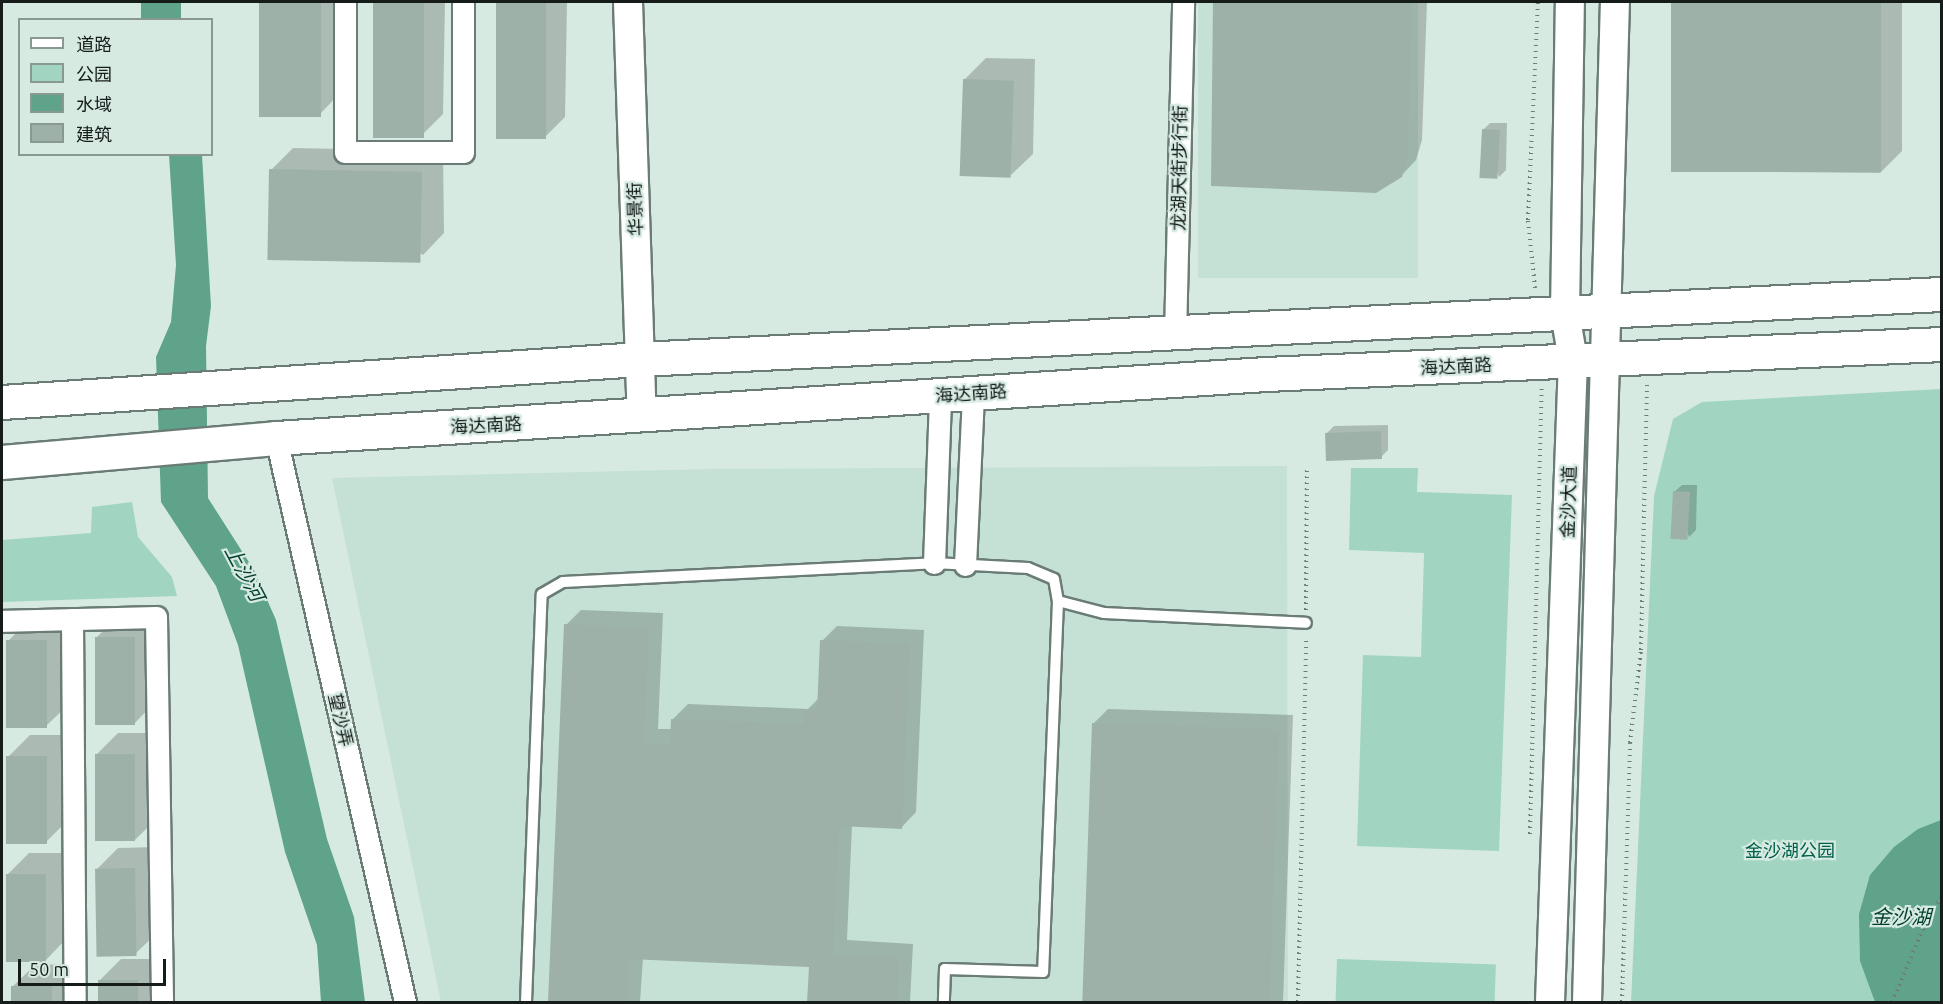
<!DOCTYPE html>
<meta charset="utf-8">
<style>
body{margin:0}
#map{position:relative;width:1943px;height:1004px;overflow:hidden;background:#d6eae2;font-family:Ubuntu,"Noto Sans SC",sans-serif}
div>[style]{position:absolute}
.built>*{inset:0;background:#c5e1d6;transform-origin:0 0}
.green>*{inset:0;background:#a1d5c1;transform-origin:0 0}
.water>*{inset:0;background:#5fa38b;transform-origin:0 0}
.shadow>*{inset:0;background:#0003}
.building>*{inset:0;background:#9eb1a9;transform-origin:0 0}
.path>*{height:4px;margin-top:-2px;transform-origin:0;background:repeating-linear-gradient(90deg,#6e7c76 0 1.5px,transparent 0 6px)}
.roads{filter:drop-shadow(2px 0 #6a7c75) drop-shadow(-2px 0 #6a7c75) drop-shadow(0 2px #6a7c75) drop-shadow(0 -2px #6a7c75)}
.lane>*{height:10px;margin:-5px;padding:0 5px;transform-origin:5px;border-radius:5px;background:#fff}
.street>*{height:21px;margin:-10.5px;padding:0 10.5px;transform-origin:10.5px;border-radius:10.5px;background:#fff}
.secondary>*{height:28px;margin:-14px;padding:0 14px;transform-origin:14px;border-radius:14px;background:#fff}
.primary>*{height:33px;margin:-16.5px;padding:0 16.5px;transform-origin:16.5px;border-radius:16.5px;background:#fff}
span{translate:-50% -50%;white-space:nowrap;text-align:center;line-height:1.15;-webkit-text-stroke:4.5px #d6eae2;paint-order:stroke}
.street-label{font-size:18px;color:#151c19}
.park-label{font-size:18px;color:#006049}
.water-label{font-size:20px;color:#003d2d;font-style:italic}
.frame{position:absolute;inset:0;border:3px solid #151c19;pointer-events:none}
.legend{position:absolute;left:18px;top:18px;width:195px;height:138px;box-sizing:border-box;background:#d6eae2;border:2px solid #899892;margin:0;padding:8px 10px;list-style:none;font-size:18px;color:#151c19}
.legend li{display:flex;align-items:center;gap:12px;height:30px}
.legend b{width:30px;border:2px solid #899892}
.scale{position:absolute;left:18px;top:959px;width:148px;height:27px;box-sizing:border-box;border:3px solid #151c19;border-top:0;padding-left:8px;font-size:18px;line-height:21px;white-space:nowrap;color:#151c19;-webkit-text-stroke:4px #d6eae2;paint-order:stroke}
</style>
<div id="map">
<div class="built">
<div style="left:1198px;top:2px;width:220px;height:276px"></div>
<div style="clip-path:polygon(1287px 466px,1288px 1002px,441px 1002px,332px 478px,713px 469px)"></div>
</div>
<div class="green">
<div style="clip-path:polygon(1941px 389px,1941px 1002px,1631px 1002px,1654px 496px,1673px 419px,1702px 402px)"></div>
<div style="clip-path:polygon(1351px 468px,1418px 468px,1417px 492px,1512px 495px,1499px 851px,1357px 846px,1363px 655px,1421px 657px,1424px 553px,1349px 550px)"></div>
<div style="clip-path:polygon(132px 502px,138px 537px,172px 577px,177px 596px,2px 602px,2px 540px,91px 533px,92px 507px)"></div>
<div style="left:1337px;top:959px;width:159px;height:43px;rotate:2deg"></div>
</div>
<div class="water">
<div style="left:141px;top:2px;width:40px;height:17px"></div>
<div style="clip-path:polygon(169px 155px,202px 155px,211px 306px,206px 346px,208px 498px,254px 570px,276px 620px,327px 839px,354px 917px,365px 1002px,321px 1002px,317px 945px,285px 852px,238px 645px,216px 586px,161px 502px,156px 357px,171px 322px,176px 265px)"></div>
<div style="clip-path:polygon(1941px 820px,1941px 1002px,1875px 1002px,1860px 961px,1859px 914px,1870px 875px,1894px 847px,1918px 829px)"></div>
</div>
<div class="shadow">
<div style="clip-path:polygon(261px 2px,342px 2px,341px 92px,320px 114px,261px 115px)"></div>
<div style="clip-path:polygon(375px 2px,445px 2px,443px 114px,421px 136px,374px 137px)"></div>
<div style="clip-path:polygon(497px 2px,567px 2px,565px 117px,543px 139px,497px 137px)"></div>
<div style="clip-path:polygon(1214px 2px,1427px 2px,1422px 140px,1416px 160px,1401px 176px,1212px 185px)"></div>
<div style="clip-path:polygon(1673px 2px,1902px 2px,1902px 151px,1880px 173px,1671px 171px)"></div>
<div style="clip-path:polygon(986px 58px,1035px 59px,1033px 154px,1011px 175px,964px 80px)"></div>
<div style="clip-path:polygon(1490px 123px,1507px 123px,1506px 170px,1499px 177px,1483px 130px)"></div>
<div style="clip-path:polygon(293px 148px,443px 151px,444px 233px,423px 255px,271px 170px)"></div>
<div style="clip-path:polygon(1388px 425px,1388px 450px,1381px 457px,1326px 434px,1334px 426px)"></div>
<div style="clip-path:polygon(1682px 485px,1697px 485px,1696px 530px,1689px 537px,1674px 492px)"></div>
<div style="clip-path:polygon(581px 610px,663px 613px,658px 729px,672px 729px,673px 719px,688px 704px,808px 709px,819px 698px,822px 641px,837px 626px,924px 630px,916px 812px,901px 828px,852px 825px,847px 940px,913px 944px,910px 1002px,809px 1002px,810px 966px,643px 958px,640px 1002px,549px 1002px,566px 625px)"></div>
<div style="clip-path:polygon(118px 616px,156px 616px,156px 701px,135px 723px,96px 638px)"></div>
<div style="clip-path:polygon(68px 619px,68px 705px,46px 726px,8px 641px,29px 620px)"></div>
<div style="clip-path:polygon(1108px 709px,1293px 715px,1283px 1002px,1084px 1002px,1093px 724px)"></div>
<div style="clip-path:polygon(118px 733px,156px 733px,157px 818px,135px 840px,96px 755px)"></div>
<div style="clip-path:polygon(30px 735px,68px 735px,68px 820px,46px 842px,8px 757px)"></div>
<div style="clip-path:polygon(157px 847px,157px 933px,135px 954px,97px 869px,118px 848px)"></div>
<div style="clip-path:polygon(29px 853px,67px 853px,67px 938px,46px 960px,7px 875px)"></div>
<div style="clip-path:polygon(121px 959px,159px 959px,159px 1002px,99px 1002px,99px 981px)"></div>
<div style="clip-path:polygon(73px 964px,73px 1002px,13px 1002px,13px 986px,35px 965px)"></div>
</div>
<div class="building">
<div style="left:259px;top:2px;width:62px;height:115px"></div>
<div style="left:373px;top:2px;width:51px;height:136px"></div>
<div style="left:496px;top:2px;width:50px;height:137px"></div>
<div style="clip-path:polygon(1213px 2px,1412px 2px,1408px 156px,1402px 177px,1376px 193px,1211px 186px)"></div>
<div style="left:1671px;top:2px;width:210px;height:170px"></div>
<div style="left:963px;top:79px;width:51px;height:97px;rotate:2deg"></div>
<div style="left:1482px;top:129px;width:18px;height:49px;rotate:3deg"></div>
<div style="left:269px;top:169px;width:153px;height:91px;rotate:1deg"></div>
<div style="left:1381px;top:431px;width:28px;height:56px;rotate:88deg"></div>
<div style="left:1673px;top:491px;width:17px;height:48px;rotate:3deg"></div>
<div style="clip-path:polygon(564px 624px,649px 628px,644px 743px,670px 745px,671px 719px,804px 724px,804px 711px,817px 711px,820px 640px,910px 644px,902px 829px,839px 826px,833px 955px,899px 958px,897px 1002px,807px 1002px,809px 967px,629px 959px,627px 1002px,548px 1002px)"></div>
<div style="left:95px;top:637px;width:40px;height:88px"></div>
<div style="left:47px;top:640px;width:88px;height:41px;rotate:90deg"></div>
<div style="left:1092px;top:723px;width:187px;height:279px;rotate:2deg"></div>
<div style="left:95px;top:754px;width:40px;height:87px"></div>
<div style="left:6px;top:756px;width:41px;height:88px"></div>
<div style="left:135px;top:868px;width:88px;height:40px;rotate:89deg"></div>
<div style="left:6px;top:874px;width:40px;height:88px"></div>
<div style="left:98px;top:980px;width:40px;height:22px"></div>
<div style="left:11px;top:986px;width:41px;height:16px"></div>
</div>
<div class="path">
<div style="left:1535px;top:288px;width:68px;rotate:-95.9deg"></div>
<div style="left:1528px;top:220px;width:218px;rotate:-87.4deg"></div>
<div style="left:1306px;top:610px;width:143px;rotate:-89.6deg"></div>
<div style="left:1530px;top:834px;width:449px;rotate:-88.5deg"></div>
<div style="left:1298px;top:1002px;width:366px;rotate:-88.7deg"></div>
<div style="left:1622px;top:1002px;width:259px;rotate:-88.2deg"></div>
<div style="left:1630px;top:743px;width:94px;rotate:-83.3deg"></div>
<div style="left:1641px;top:650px;width:267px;rotate:-88.7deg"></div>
<div style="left:1892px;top:1002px;width:97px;rotate:-66.9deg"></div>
<div style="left:1930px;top:913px;width:20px;rotate:-53deg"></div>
</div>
<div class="roads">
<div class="lane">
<div style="left:1058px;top:601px;width:48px;rotate:14.6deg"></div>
<div style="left:1104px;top:613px;width:202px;rotate:2.8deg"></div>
<div style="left:526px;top:1002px;width:408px;rotate:-87.8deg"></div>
<div style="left:542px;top:594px;width:24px;rotate:-30deg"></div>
<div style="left:563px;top:582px;width:371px;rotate:-2.9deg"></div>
<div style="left:934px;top:563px;width:94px;rotate:3deg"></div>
<div style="left:1028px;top:568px;width:28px;rotate:23deg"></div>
<div style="left:1054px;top:579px;width:22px;rotate:80deg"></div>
<div style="left:1058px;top:601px;width:371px;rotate:92.3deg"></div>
<div style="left:1043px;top:972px;width:98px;rotate:-178.2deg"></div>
<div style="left:945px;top:969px;width:33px;rotate:92deg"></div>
</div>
<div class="street">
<div style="left:345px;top:2px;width:150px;rotate:90deg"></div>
<div style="left:345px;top:152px;width:118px"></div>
<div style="left:463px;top:152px;width:150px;rotate:-90deg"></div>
<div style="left:1175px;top:335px;width:333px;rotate:-88.6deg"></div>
<div style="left:276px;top:438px;width:579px;rotate:77.12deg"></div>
<div style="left:934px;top:563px;width:167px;rotate:-87.9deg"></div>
<div style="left:965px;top:565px;width:172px;rotate:-87.3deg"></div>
<div style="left:72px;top:619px;width:383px;rotate:89.6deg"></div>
<div style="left:2px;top:621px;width:154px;rotate:-1.5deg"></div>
<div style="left:156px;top:617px;width:385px;rotate:89.1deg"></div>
</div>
<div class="secondary">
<div style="left:628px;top:2px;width:414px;rotate:88.1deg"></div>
<div style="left:1550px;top:1002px;width:642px;rotate:-87.95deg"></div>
<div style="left:1573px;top:360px;width:48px;rotate:-99.7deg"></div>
<div style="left:1565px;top:313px;width:311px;rotate:-89.1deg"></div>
<div style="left:1587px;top:1002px;width:1000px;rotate:-88.4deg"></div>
</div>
<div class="primary">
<div style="left:2px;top:402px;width:639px;rotate:-3.86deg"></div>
<div style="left:640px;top:359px;width:1304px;rotate:-2.86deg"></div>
<div style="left:2px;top:462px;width:275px;rotate:-5deg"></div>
<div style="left:276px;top:438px;width:992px;rotate:-3.7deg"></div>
<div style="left:1266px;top:374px;width:677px;rotate:-2.54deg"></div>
</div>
</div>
<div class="street-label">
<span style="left:1179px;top:168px;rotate:-89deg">龙湖天街步行街</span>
<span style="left:635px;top:209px;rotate:-92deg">华景街</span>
<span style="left:1456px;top:366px;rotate:-3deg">海达南路</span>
<span style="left:971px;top:393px;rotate:-4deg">海达南路</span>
<span style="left:486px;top:425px;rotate:-3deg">海达南路</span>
<span style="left:1568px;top:502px;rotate:-88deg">金沙大道</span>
<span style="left:341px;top:720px;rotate:77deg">望沙弄</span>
</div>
<div class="park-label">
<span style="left:1790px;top:850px">金沙湖公园</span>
</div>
<div class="water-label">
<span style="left:245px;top:573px;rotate:62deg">上沙河</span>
<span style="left:1901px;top:916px">金沙湖</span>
</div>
<div class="frame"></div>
<ul class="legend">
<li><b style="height:8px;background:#fff"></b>道路</li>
<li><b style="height:16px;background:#a1d5c1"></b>公园</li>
<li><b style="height:16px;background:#5fa38b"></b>水域</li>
<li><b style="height:16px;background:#9eb1a9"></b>建筑</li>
</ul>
<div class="scale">50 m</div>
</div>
